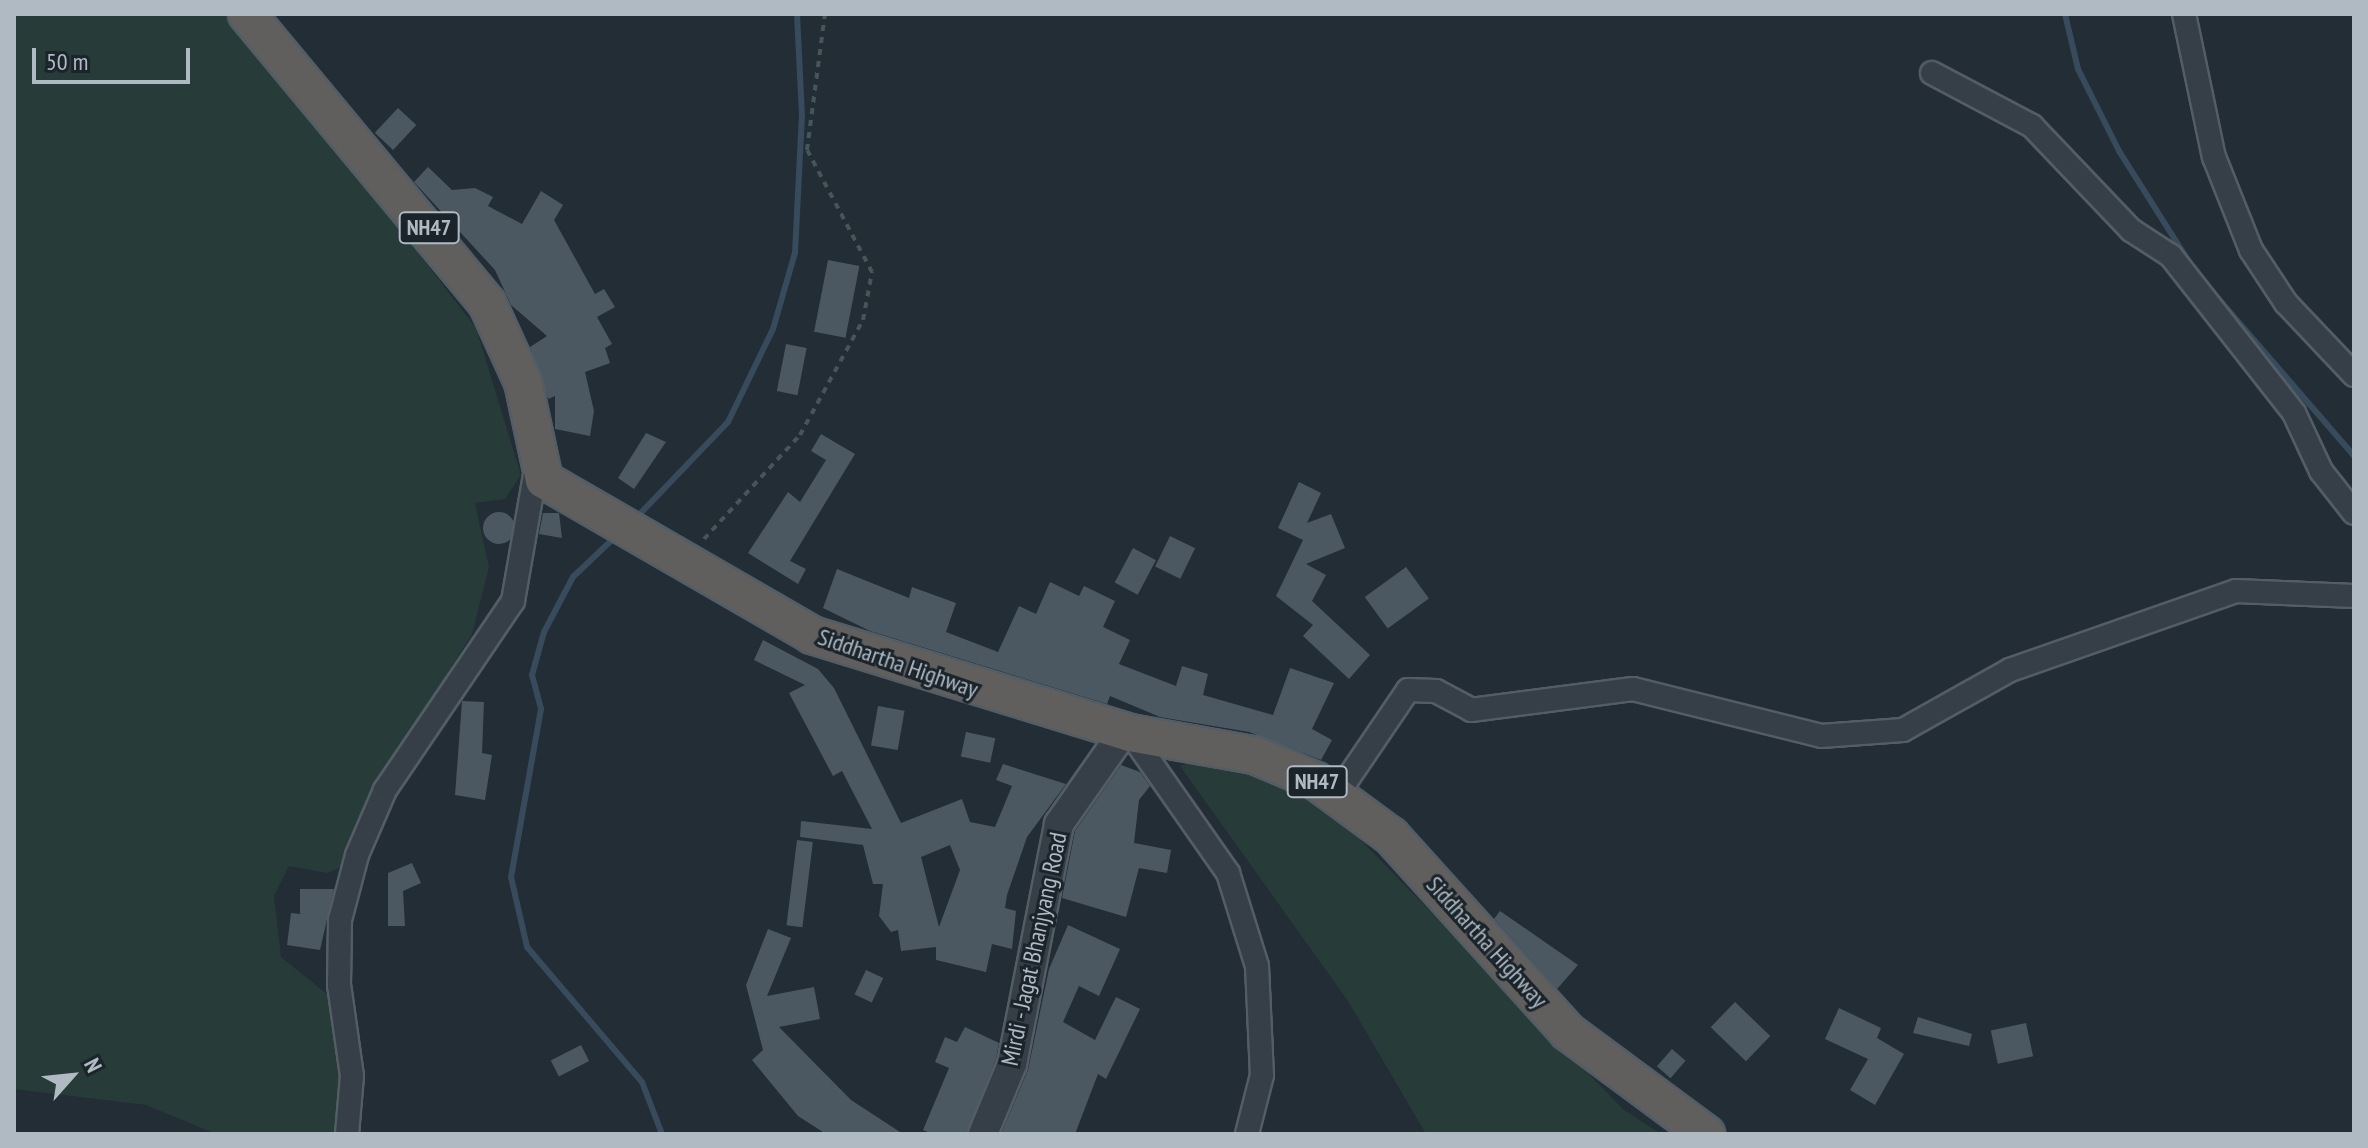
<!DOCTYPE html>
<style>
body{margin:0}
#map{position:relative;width:2368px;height:1148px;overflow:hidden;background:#222d36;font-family:"PT Sans Narrow",sans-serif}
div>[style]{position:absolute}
.green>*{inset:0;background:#273b39}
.stream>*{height:6px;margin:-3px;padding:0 3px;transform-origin:3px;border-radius:3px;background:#374b5c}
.building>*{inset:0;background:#4b5862;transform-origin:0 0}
.round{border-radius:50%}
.path>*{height:4px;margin-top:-2px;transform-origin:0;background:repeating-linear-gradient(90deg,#445656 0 6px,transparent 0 12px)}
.roads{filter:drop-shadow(2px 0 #535d65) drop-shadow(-2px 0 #535d65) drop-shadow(0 2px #535d65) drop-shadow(0 -2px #535d65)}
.minor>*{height:22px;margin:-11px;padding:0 11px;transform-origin:11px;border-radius:11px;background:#363f47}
.tertiary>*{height:28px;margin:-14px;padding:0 14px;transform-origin:14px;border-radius:14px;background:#363f47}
.trunk>*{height:36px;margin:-18px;padding:0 18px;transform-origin:18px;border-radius:18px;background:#605f5d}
span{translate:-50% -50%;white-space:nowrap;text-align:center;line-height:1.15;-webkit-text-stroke:6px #1b242b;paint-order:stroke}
.shield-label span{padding:2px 6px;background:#1b242b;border:2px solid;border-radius:6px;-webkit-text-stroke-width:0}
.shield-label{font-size:22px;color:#b0bac3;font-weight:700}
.street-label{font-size:24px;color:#b0bac3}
.frame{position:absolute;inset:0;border:16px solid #b0bac3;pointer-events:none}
.north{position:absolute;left:32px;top:1036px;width:80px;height:80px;-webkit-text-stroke:6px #1b242b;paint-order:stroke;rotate:63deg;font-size:22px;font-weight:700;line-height:32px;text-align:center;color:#b0bac3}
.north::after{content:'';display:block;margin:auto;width:28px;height:36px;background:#b0bac3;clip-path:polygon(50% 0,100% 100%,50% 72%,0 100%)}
.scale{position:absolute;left:32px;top:48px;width:158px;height:36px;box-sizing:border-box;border:4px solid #b0bac3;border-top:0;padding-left:10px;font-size:24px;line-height:28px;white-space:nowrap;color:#b0bac3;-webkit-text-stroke:6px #1b242b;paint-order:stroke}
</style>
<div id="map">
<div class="green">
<div style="clip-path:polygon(14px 14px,234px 14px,476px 328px,521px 475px,505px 499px,475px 503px,489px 567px,472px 634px,376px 788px,343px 866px,328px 873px,289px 866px,274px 896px,281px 957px,327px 994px,342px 1047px,338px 1134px,216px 1134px,146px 1105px,14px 1089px)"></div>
<div style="clip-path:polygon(1211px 756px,1276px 778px,1346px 825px,1624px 1110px,1661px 1134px,1426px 1134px,1348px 1001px,1180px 766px)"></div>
</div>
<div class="stream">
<div style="left:2065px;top:14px;width:57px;rotate:76.7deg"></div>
<div style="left:2078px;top:69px;width:92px;rotate:63.4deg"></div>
<div style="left:2119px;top:151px;width:135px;rotate:57.7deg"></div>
<div style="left:2210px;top:289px;width:221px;rotate:49.2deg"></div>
<div style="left:635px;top:519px;width:134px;rotate:-46.2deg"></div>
<div style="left:728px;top:422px;width:103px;rotate:-64.2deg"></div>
<div style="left:773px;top:329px;width:79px;rotate:-73.9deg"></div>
<div style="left:795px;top:253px;width:137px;rotate:-87.1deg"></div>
<div style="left:802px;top:116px;width:102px;rotate:-92.8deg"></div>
<div style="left:615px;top:537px;width:58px;rotate:136.4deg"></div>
<div style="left:573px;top:577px;width:62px;rotate:117.8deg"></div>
<div style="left:544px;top:632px;width:45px;rotate:105.6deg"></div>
<div style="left:532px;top:675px;width:35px;rotate:75deg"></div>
<div style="left:541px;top:709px;width:171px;rotate:100.1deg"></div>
<div style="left:511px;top:877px;width:72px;rotate:77.1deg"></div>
<div style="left:527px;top:947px;width:177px;rotate:49.6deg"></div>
<div style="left:642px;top:1082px;width:56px;rotate:69deg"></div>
</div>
<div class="building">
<div style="left:398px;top:108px;width:25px;height:34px;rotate:43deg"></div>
<div style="clip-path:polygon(428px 167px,452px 190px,475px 188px,493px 197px,488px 206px,522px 224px,541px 191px,563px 205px,554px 220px,595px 294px,604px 289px,615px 307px,597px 317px,612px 344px,605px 348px,610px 363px,585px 372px,594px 411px,590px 436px,555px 429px,555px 396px,548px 399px,530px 347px,547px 336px,511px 305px,495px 270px,414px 182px)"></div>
<div style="left:828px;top:260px;width:32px;height:73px;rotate:11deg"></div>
<div style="left:786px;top:344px;width:21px;height:48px;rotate:11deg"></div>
<div style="clip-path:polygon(646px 433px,666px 442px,634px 489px,618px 478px)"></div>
<div style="clip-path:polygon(821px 434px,855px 454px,790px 561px,806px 569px,798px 584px,748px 553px,788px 492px,800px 502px,826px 460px,811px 451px)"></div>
<div style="clip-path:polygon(1299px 482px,1321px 493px,1307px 523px,1331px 514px,1345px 548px,1306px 564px,1326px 575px,1312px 601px,1370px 655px,1349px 679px,1303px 636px,1313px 625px,1276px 596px,1303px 540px,1278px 528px)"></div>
<div class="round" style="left:483px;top:512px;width:32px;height:32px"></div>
<div style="clip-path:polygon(543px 513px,559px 513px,562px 538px,539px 534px)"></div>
<div style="left:1170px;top:536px;width:28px;height:34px;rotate:26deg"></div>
<div style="left:1133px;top:548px;width:26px;height:39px;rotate:28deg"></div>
<div style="left:1406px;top:567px;width:39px;height:51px;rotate:54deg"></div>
<div style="clip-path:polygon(837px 569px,909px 598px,912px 587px,956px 603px,946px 632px,998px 652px,1019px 606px,1036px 614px,1050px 582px,1079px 596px,1084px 586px,1115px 601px,1103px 627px,1130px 640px,1119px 664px,1176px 686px,1182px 666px,1208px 674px,1203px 695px,1273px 715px,1290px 668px,1334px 683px,1312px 729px,1332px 740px,1321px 760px,1249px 732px,1160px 717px,1110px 696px,1107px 704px,870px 631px,823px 608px)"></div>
<div style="clip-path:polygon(evenodd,763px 640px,818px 669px,834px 688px,901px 823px,962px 799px,970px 822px,995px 827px,1012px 786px,996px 780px,1003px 764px,1066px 784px,1027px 837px,1007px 895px,1005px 908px,1016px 911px,1012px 949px,992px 944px,986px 972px,936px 960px,936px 947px,901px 951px,898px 930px,891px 932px,879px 916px,883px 884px,873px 884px,863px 845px,800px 837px,801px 821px,872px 829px,842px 771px,833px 776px,789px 693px,805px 685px,754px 660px,763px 640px,950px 845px,960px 870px,939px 927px,921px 857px,950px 845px)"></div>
<div style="clip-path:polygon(462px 701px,484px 702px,482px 753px,492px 755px,485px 800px,455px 795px)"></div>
<div style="left:878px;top:706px;width:27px;height:40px;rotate:10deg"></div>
<div style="left:966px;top:732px;width:30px;height:25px;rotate:12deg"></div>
<div style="clip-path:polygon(1121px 765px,1140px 772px,1150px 786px,1139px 800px,1134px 843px,1171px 850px,1167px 873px,1139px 868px,1126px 917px,1062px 898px,1075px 831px)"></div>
<div style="left:797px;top:840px;width:16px;height:86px;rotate:7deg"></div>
<div style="clip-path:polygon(412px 863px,421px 883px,403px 891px,405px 926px,388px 926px,388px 873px)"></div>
<div style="clip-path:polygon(300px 889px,334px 889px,320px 950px,287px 945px,291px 913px,300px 914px)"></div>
<div style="clip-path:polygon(1500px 911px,1578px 965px,1557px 989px,1494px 919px)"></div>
<div style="clip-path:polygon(1068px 925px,1120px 949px,1099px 996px,1079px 986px,1063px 1022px,1095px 1040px,1116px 997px,1140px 1009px,1106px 1079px,1098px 1074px,1075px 1134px,1001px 1134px,1028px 1070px,1049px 969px)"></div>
<div style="clip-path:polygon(768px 929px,791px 938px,767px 996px,814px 987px,820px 1019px,779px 1027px,851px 1100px,903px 1134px,826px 1134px,798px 1116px,752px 1060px,763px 1050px,746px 985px)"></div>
<div style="left:866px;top:970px;width:19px;height:27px;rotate:25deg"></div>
<div style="left:1735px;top:1002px;width:49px;height:35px;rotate:44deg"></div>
<div style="clip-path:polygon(1839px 1008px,1881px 1028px,1877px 1038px,1904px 1054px,1875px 1105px,1850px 1090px,1868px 1059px,1825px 1039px)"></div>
<div style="clip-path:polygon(1918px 1017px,1972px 1034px,1969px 1046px,1913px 1033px)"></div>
<div style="left:2026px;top:1023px;width:34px;height:36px;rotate:78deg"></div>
<div style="clip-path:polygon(965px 1027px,999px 1043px,996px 1059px,966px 1134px,932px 1134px,923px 1130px,949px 1068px,935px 1062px,945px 1037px,957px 1042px)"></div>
<div style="left:581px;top:1045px;width:18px;height:34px;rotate:63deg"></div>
<div style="left:1672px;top:1049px;width:18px;height:23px;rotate:41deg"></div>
</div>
<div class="path">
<div style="left:704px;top:539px;width:142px;rotate:-47.3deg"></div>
<div style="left:800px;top:435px;width:131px;rotate:-61.3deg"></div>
<div style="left:863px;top:320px;width:49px;rotate:-79.4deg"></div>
<div style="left:872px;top:272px;width:138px;rotate:-118deg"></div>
<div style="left:807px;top:150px;width:137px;rotate:-82.5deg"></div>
</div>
<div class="roads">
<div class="minor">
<div style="left:2184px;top:14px;width:146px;rotate:78.2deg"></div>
<div style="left:2214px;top:157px;width:100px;rotate:68.3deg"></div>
<div style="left:2251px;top:250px;width:64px;rotate:56.6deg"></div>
<div style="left:2286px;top:303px;width:99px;rotate:46.6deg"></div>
<div style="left:1932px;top:73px;width:113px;rotate:27.9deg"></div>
<div style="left:2032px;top:126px;width:144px;rotate:46.4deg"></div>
<div style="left:2131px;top:230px;width:48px;rotate:33deg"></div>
<div style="left:2171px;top:256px;width:199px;rotate:51.9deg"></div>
<div style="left:2294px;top:413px;width:64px;rotate:65deg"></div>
<div style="left:2321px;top:471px;width:53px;rotate:51.8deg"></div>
<div style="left:1130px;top:733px;width:171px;rotate:55deg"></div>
<div style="left:1228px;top:873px;width:97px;rotate:72.7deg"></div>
<div style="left:1257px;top:966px;width:109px;rotate:87.4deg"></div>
<div style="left:1262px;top:1075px;width:61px;rotate:104.3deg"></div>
<div style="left:1336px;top:796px;width:128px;rotate:-55.8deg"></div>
<div style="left:1408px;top:690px;width:28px;rotate:2deg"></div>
<div style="left:1436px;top:691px;width:40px;rotate:28deg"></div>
<div style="left:1471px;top:710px;width:163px;rotate:-7.4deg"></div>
<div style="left:1633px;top:689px;width:194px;rotate:14deg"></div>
<div style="left:1821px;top:736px;width:82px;rotate:-4.2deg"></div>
<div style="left:1903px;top:730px;width:123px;rotate:-29.3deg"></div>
<div style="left:2010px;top:670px;width:239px;rotate:-19.3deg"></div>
<div style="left:2236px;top:591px;width:118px;rotate:2.4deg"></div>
<div style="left:347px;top:1134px;width:58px;rotate:-85.1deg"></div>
<div style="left:352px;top:1076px;width:92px;rotate:-98.1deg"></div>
<div style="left:339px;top:985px;width:65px;rotate:-89.1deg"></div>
<div style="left:340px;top:920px;width:67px;rotate:-75.3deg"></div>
<div style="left:357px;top:855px;width:71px;rotate:-66.7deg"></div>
<div style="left:385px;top:790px;width:228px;rotate:-55.9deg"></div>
<div style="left:513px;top:601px;width:139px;rotate:-80.1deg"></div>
</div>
<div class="tertiary">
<div style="left:983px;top:1134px;width:76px;rotate:-67.5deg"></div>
<div style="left:1012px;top:1064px;width:245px;rotate:-78.9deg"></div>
<div style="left:1059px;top:824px;width:113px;rotate:-55deg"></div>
</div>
<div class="trunk">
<div style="left:247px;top:14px;width:376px;rotate:50.3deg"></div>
<div style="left:487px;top:303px;width:87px;rotate:65.5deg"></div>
<div style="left:523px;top:382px;width:100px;rotate:77.9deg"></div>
<div style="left:544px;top:480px;width:310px;rotate:30deg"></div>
<div style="left:812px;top:635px;width:333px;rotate:17.1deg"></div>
<div style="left:1130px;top:733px;width:126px;rotate:10.1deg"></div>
<div style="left:1254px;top:755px;width:67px;rotate:22.8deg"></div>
<div style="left:1316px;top:781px;width:93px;rotate:36.3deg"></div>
<div style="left:1391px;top:836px;width:264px;rotate:47.9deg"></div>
<div style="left:1568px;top:1032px;width:172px;rotate:36.5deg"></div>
</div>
</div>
<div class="shield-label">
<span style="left:429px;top:228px">NH47</span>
<span style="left:1317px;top:782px">NH47</span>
</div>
<div class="street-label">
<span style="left:898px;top:663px;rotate:19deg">Siddhartha Highway</span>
<span style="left:1487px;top:942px;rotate:48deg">Siddhartha Highway</span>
<span style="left:1034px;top:949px;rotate:-78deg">Mirdi - Jagat Bhanjyang Road</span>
</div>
<div class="frame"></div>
<div class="north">N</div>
<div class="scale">50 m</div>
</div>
